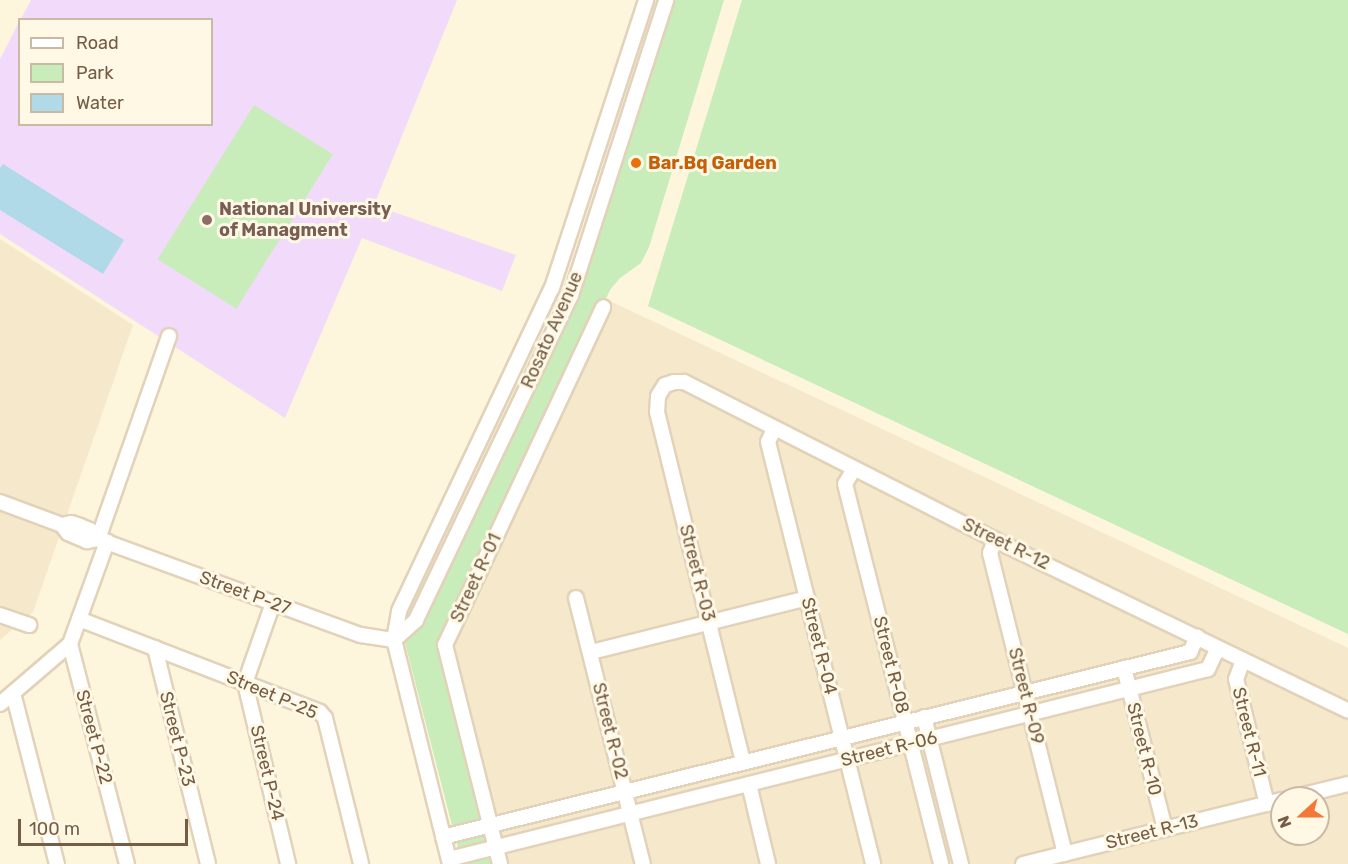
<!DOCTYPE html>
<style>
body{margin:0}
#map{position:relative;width:1348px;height:864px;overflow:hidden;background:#fef5dd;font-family:Rubik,sans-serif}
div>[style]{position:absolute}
.residential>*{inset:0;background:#f6e8cb}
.education>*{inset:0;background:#f2dafa}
.green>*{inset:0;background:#c9ecbb;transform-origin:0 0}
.water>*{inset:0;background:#b1dae8}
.roads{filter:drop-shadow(2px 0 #e2d2b9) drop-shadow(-2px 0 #e2d2b9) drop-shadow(0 2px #e2d2b9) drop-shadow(0 -2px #e2d2b9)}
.minor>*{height:14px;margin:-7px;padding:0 7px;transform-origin:7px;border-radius:7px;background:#fff}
.dots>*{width:16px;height:16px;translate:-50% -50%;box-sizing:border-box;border:3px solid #fff8e5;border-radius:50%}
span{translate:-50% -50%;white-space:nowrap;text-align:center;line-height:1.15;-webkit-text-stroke:6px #fff8e5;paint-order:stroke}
.food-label{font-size:18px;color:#c56008;font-weight:700}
.left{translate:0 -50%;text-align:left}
.education-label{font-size:18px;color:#785e54;font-weight:700}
.street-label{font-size:18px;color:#755c44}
.legend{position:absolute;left:18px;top:18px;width:195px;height:108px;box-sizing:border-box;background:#fff8e5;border:2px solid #c8baa5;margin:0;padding:8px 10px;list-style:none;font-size:18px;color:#755c44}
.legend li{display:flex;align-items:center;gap:12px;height:30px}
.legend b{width:30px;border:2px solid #c8baa5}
.north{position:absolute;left:1270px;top:786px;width:60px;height:60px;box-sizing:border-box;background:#fff8e5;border:2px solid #c8baa5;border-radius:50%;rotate:249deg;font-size:16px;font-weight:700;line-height:24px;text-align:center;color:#755c44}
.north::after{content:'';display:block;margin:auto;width:21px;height:27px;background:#f37837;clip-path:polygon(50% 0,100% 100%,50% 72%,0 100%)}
.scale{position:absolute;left:18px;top:819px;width:170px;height:27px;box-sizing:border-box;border:3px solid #755c44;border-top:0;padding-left:8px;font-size:18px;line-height:21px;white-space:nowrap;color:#755c44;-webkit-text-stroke:4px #fff8e5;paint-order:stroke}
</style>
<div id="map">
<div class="residential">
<div style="clip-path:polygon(0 239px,133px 325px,33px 612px,0 640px)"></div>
<div style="clip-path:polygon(evenodd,612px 302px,1348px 648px,1348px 864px,506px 864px,451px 647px,612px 302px,1282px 798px,1318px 798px,1318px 834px,1282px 834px,1282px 798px)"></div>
</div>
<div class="education">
<div style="clip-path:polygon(31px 0,457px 0,374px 205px,516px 255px,502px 291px,362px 238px,285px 418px,0 234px,0 59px,19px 22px,20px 124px,212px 124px,212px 20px,21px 19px)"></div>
</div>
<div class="green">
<div style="clip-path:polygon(666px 0,724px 0,649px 247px,641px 263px,620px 278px,610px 290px,445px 645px,500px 864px,462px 864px,405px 643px,571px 295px)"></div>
<div style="clip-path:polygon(742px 0,1348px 0,1348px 634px,648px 306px)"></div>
<div style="left:254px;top:105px;width:93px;height:182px;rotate:32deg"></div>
</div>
<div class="water">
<div style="clip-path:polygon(3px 164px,124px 240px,103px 274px,0 210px,0 168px)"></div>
</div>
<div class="roads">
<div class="minor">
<div style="left:774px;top:429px;width:14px;rotate:115deg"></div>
<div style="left:768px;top:442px;width:435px;rotate:76deg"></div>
<div style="left:854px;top:469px;width:17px;rotate:121deg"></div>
<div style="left:845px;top:484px;width:392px;rotate:75.8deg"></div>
<div style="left:0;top:502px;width:66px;rotate:20.4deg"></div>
<div style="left:62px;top:525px;width:10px;rotate:53deg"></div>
<div style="left:68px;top:533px;width:21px;rotate:23deg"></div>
<div style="left:87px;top:541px;width:11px;rotate:-10deg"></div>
<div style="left:62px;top:525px;width:9px;rotate:-13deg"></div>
<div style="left:71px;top:523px;width:9px;rotate:18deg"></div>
<div style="left:80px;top:526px;width:11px;rotate:22deg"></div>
<div style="left:90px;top:530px;width:12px;rotate:48deg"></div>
<div style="left:98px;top:539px;width:280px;rotate:20.1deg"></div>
<div style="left:361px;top:635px;width:33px;rotate:9deg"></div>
<div style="left:98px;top:539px;width:215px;rotate:-70.7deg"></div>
<div style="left:995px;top:540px;width:14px;rotate:111deg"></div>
<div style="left:990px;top:553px;width:310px;rotate:76deg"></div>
<div style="left:576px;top:598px;width:274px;rotate:75.9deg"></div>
<div style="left:273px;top:603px;width:85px;rotate:109.3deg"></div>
<div style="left:245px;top:683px;width:186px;rotate:76.6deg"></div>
<div style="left:0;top:615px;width:31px;rotate:19deg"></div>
<div style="left:79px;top:619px;width:258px;rotate:21.1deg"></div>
<div style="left:320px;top:712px;width:8px;rotate:50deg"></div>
<div style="left:325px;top:718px;width:150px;rotate:76.1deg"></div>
<div style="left:394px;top:640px;width:30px;rotate:-42deg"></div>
<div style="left:416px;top:620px;width:360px;rotate:-64.5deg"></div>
<div style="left:571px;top:295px;width:310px;rotate:-72.1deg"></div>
<div style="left:70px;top:644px;width:227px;rotate:75.5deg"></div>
<div style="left:155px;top:648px;width:222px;rotate:76.2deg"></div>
<div style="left:591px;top:652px;width:223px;rotate:-14deg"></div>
<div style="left:1243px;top:660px;width:20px;rotate:110deg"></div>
<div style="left:1236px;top:679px;width:129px;rotate:76.1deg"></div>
<div style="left:1124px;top:668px;width:166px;rotate:75.7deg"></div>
<div style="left:13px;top:693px;width:177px;rotate:75.6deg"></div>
<div style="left:0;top:704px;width:92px;rotate:-40.6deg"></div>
<div style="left:70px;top:644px;width:109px;rotate:-70.1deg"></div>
<div style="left:924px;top:717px;width:152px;rotate:75.9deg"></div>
<div style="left:743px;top:762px;width:360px;rotate:-103.8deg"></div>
<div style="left:657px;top:412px;width:16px;rotate:-86deg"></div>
<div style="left:658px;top:396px;width:13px;rotate:-58deg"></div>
<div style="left:665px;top:385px;width:9px;rotate:-18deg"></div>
<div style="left:674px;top:382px;width:10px"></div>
<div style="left:684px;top:382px;width:349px;rotate:26.9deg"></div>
<div style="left:995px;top:540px;width:392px;rotate:25.8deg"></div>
<div style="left:749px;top:784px;width:82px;rotate:76.6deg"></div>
<div style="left:1291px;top:798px;width:59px;rotate:-13.8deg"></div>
<div style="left:443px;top:837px;width:770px;rotate:-13.91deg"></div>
<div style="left:1190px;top:652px;width:17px;rotate:-65deg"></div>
<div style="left:449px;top:859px;width:782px;rotate:-14.05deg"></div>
<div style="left:1208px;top:669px;width:23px;rotate:-65deg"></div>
<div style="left:450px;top:864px;width:231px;rotate:-104deg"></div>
<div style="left:394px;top:640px;width:29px;rotate:-80deg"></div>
<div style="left:399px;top:611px;width:357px;rotate:-64.7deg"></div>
<div style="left:552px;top:288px;width:303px;rotate:-71.9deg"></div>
<div style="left:500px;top:864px;width:226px;rotate:-104.1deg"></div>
<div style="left:445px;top:645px;width:373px;rotate:-64.9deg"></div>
<div style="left:1023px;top:864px;width:267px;rotate:-13.9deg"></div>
</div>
</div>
<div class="dots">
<div style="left:636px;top:163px;background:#e8710a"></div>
<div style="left:207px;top:220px;background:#8d6e63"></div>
</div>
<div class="food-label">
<span class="left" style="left:648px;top:163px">Bar.Bq Garden</span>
</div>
<div class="education-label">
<span class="left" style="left:219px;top:220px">National University<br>of Managment</span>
</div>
<div class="street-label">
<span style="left:552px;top:330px;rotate:-66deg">Rosato Avenue</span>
<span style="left:1006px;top:544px;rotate:26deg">Street R-12</span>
<span style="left:697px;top:573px;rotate:76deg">Street R-03</span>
<span style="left:476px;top:578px;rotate:-65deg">Street R-01</span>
<span style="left:245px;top:593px;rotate:20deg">Street P-27</span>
<span style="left:819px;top:646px;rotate:76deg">Street R-04</span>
<span style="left:891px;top:665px;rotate:76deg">Street R-08</span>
<span style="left:272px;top:695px;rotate:23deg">Street P-25</span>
<span style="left:1026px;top:696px;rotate:76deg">Street R-09</span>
<span style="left:610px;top:731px;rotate:76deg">Street R-02</span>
<span style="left:1249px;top:732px;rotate:76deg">Street R-11</span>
<span style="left:94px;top:737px;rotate:75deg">Street P-22</span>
<span style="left:177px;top:739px;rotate:76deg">Street P-23</span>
<span style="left:889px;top:749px;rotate:-14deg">Street R-06</span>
<span style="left:1144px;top:749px;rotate:76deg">Street R-10</span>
<span style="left:267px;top:773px;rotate:77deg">Street P-24</span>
<span style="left:1152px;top:832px;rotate:-14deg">Street R-13</span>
</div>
<ul class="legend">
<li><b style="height:8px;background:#fff"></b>Road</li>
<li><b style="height:16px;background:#c9ecbb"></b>Park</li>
<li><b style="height:16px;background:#b1dae8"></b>Water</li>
</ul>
<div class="north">N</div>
<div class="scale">100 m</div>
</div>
